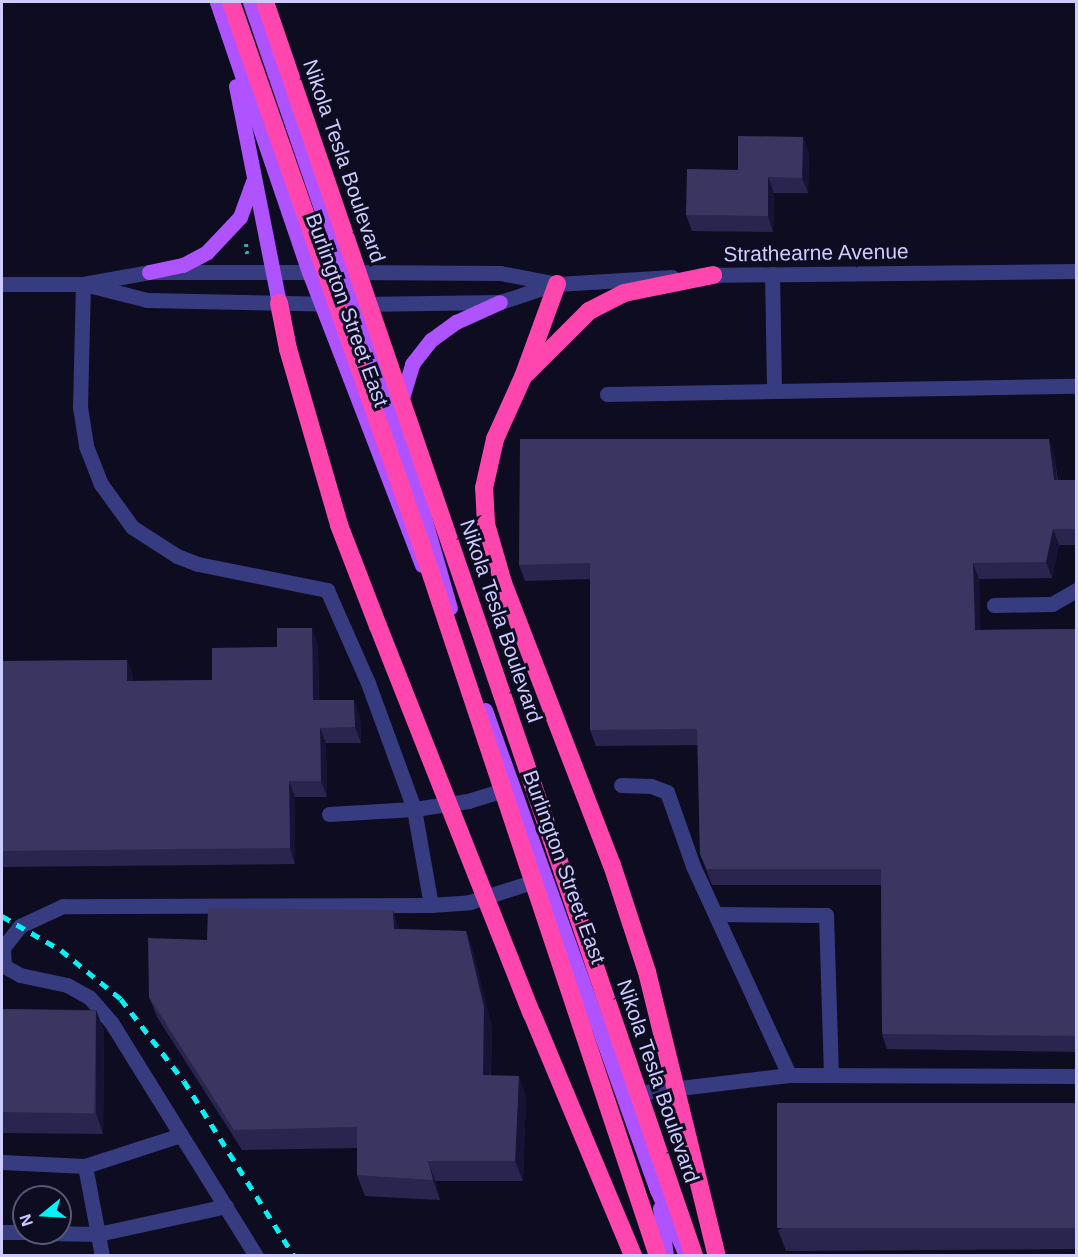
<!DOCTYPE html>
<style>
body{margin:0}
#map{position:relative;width:1078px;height:1257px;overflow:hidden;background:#0e0c20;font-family:Arial,sans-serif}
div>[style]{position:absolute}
.path>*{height:4px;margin-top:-2px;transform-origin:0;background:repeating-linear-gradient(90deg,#2db29e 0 3px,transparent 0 7.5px)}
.minor>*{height:15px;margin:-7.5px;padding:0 7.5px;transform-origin:7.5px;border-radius:7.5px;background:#373b7f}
.major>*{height:15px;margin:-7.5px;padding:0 7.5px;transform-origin:7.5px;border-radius:7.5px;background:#af52ff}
.highway>*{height:18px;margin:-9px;padding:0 9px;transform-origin:9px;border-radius:9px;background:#ff46af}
.rail>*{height:4.5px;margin-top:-2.25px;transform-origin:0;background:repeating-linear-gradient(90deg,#00f4f6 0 9px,transparent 0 17px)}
.highway-bridge>*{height:18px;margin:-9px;padding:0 9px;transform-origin:9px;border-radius:9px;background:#ff46af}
.wall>*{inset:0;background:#29254e}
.shaded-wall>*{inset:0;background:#171334}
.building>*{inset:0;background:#3b3661;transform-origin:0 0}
span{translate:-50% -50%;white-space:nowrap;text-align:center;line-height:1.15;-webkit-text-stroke:6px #0e0c20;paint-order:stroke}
.street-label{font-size:21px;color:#cdcbff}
.frame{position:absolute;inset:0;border:3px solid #cdcbff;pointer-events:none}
.north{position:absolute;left:12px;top:1185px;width:60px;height:60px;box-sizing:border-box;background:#0e0c20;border:2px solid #5a5879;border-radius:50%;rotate:252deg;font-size:16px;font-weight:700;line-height:24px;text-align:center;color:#cdcbff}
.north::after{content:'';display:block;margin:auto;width:21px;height:27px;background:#00f4f6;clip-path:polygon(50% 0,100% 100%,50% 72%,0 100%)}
</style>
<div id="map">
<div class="path">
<div style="left:246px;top:244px;width:10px;rotate:84deg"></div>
</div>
<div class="minor">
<div style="left:349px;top:272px;width:151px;rotate:0.4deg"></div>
<div style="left:500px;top:273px;width:58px;rotate:10.9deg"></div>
<div style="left:557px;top:284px;width:115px;rotate:-3.5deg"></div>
<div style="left:772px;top:274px;width:117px;rotate:89deg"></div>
<div style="left:702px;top:275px;width:374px;rotate:-0.6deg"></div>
<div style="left:2px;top:284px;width:81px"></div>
<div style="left:83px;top:284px;width:67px;rotate:-10.3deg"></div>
<div style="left:149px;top:272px;width:173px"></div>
<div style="left:83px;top:284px;width:123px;rotate:91.4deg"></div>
<div style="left:80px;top:407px;width:39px;rotate:81deg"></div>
<div style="left:86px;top:446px;width:41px;rotate:68.5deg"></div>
<div style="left:101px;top:484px;width:53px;rotate:54.2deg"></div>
<div style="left:132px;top:527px;width:54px;rotate:32.8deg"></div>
<div style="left:177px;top:556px;width:22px;rotate:21deg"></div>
<div style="left:198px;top:564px;width:132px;rotate:11.4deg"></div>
<div style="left:327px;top:590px;width:102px;rotate:66.2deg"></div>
<div style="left:368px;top:683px;width:134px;rotate:69.9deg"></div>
<div style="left:414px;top:809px;width:97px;rotate:80deg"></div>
<div style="left:431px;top:905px;width:368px;rotate:179.8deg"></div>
<div style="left:63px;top:906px;width:47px;rotate:155.1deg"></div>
<div style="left:20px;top:926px;width:28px;rotate:128deg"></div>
<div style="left:3px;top:948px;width:18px;rotate:87deg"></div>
<div style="left:4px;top:966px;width:18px;rotate:29deg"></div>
<div style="left:20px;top:975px;width:48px;rotate:12deg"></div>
<div style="left:67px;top:985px;width:26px;rotate:29deg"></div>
<div style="left:90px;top:998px;width:32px;rotate:49deg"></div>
<div style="left:111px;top:1022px;width:275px;rotate:58.2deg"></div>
<div style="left:88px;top:285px;width:61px;rotate:14.3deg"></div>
<div style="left:147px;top:300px;width:185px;rotate:1.2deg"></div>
<div style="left:359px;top:304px;width:141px;rotate:-0.8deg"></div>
<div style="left:500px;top:302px;width:58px;rotate:-18.1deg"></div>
<div style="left:607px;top:394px;width:469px;rotate:-1deg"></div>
<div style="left:994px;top:605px;width:58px;rotate:-1deg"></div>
<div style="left:1052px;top:604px;width:28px;rotate:-30deg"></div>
<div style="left:621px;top:785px;width:30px;rotate:2deg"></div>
<div style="left:651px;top:786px;width:17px;rotate:21deg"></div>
<div style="left:667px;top:792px;width:78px;rotate:70.6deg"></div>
<div style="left:693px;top:866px;width:230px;rotate:65.3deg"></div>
<div style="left:329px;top:814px;width:85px;rotate:-3.4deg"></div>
<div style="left:414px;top:809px;width:55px;rotate:-8.4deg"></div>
<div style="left:468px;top:801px;width:47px;rotate:-17.3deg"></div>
<div style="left:431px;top:905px;width:39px;rotate:-4deg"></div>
<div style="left:470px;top:902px;width:78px;rotate:-18deg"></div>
<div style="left:717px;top:914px;width:109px;rotate:0.5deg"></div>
<div style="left:826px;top:915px;width:160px;rotate:88.2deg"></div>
<div style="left:629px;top:1094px;width:161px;rotate:-6.8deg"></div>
<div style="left:789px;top:1075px;width:287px;rotate:0.2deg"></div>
<div style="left:2px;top:1162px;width:83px;rotate:2.8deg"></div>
<div style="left:85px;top:1166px;width:101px;rotate:-17.9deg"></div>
<div style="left:85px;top:1166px;width:92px;rotate:79.3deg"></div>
<div style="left:2px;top:1232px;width:22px"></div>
<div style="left:48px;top:1233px;width:50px;rotate:1.1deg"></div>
<div style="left:98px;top:1234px;width:131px;rotate:-12.3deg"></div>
</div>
<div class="major">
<div style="left:217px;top:2px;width:285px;rotate:71.2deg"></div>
<div style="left:309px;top:272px;width:314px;rotate:68.9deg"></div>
<div style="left:250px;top:2px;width:478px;rotate:71deg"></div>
<div style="left:406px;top:454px;width:160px;rotate:74.1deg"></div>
<div style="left:236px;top:86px;width:221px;rotate:78.8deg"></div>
<div style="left:149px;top:272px;width:35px;rotate:-12deg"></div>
<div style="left:183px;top:265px;width:27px;rotate:-28deg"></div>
<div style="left:207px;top:252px;width:48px;rotate:-46.7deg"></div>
<div style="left:240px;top:217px;width:38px;rotate:-70deg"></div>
<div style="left:401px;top:401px;width:39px;rotate:-73deg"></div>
<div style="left:412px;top:364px;width:31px;rotate:-52deg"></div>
<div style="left:431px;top:340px;width:31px;rotate:-36deg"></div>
<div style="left:456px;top:322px;width:48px;rotate:-24.4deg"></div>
<div style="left:485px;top:710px;width:510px;rotate:70.29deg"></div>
<div style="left:657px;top:1190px;width:69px;rotate:66deg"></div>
<div style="left:660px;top:1208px;width:48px;rotate:82.9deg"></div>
</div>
<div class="highway">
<div style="left:279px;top:303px;width:47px;rotate:78.9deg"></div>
<div style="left:288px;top:349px;width:183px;rotate:73.8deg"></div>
<div style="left:339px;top:525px;width:108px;rotate:68.9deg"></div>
<div style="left:527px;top:373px;width:88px;rotate:-45deg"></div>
<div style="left:589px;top:311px;width:39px;rotate:-27deg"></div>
<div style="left:624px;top:293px;width:91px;rotate:-11.4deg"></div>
<div style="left:503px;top:583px;width:61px;rotate:-106.1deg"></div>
<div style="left:486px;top:524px;width:36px;rotate:-93deg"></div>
<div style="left:484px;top:488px;width:50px;rotate:-77.3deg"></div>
<div style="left:495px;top:439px;width:68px;rotate:-65.7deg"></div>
<div style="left:523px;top:377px;width:99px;rotate:-69.9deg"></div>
</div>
<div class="rail">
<div style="left:2px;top:916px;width:68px;rotate:30deg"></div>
<div style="left:61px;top:950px;width:77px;rotate:39.2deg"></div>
<div style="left:121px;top:999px;width:103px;rotate:52.5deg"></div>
<div style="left:184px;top:1081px;width:207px;rotate:57.8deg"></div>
</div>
<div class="highway-bridge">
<div style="left:231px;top:2px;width:568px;rotate:70.67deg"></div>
<div style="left:419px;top:538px;width:757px;rotate:71.59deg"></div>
<div style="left:265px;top:2px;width:1325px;rotate:71.11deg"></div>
<div style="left:503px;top:583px;width:302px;rotate:68.9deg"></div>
<div style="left:612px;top:865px;width:113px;rotate:71.9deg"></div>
<div style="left:647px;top:972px;width:292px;rotate:76.2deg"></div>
<div style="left:378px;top:626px;width:417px;rotate:68.4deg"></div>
<div style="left:532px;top:1014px;width:262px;rotate:67.3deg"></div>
</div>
<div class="wall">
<div style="clip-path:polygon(803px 137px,809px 153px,808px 193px,774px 193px,773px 232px,692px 231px,686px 215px,738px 170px)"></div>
<div style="clip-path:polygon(1054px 455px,1058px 480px,1077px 480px,1077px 545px,1059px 545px,1052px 578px,979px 579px,980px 630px,1077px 629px,1077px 1052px,887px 1049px,882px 1034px,881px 885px,712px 885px,700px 854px,698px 745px,596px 746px,590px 730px,590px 579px,525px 581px,519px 565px)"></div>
<div style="clip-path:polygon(318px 644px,319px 700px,360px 716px,361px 743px,326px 743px,327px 797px,295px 797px,295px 864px,2px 867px,2px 661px,127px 660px,133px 676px,133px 681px,212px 680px,277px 647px)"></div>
<div style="clip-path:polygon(400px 929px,466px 931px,473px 951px,492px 1028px,491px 1075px,526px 1096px,523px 1181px,435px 1181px,440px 1200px,365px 1196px,357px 1175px,357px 1148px,242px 1150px,157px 1017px,149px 997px,207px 940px)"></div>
<div style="clip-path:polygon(2px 1009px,96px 1010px,104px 1031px,103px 1134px,2px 1133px)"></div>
<div style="clip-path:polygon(1077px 1103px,1077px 1249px,786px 1251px,778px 1230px)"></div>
</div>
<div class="shaded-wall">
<div style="clip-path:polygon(803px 137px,809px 153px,808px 193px,802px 178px)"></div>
<div style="clip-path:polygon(768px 177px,774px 193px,773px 232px,768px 216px)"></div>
<div style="clip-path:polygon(1049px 439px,1054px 455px,1059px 496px,1054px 480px)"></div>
<div style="clip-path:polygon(1053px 529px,1059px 545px,1052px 578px,1046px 562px)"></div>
<div style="clip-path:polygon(973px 563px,979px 579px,981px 646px,975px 630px)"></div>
<div style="clip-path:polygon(312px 628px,318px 644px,319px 716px,313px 700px)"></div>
<div style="clip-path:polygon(127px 660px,133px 676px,133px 697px,127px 681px)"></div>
<div style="clip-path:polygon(354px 700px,360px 716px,361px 743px,355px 727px)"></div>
<div style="clip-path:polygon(320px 728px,326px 743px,327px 797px,321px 781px)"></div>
<div style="clip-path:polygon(289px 781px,295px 797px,295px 864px,290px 848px)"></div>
<div style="clip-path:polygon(393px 910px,400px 931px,394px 929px)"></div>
<div style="clip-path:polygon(466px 931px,473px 951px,492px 1028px,490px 1096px,483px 1075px)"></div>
<div style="clip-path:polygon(96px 1010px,104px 1031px,103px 1134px,96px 1113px)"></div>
<div style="clip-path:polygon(519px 1076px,526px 1096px,523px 1181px,515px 1161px)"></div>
<div style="clip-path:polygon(428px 1161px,435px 1181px,440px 1200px,433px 1180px)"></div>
</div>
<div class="building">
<div style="clip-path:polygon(738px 136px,803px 137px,802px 178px,768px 177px,768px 216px,686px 215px,687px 169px,738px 170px)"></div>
<div style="clip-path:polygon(520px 439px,1049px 439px,1054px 480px,1077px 480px,1077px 529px,1053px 529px,1046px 562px,973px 563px,975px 630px,1077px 629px,1077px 1036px,882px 1034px,881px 869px,707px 869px,700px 854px,697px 729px,590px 730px,590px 563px,519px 565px)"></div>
<div style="clip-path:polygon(277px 628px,312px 628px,313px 700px,354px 700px,355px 727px,320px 728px,321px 781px,289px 781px,290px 848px,2px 851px,2px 661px,127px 660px,127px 681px,212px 680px,212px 648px,277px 647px)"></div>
<div style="clip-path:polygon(208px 908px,393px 910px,394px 929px,466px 931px,484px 1007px,483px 1075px,519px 1076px,515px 1161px,428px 1161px,433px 1180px,357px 1175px,357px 1127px,234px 1130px,149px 997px,148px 938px,207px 940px)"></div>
<div style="left:2px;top:1009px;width:94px;height:103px;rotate:1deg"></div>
<div style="left:1077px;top:1103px;width:125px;height:300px;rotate:90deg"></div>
</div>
<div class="street-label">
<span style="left:344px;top:161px;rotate:71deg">Nikola Tesla Boulevard</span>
<span style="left:816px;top:253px;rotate:-1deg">Strathearne Avenue</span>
<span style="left:347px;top:310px;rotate:70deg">Burlington Street East</span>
<span style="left:501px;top:621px;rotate:71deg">Nikola Tesla Boulevard</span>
<span style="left:564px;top:867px;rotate:70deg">Burlington Street East</span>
<span style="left:658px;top:1081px;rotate:71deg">Nikola Tesla Boulevard</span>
</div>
<div class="frame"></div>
<div class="north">N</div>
</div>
